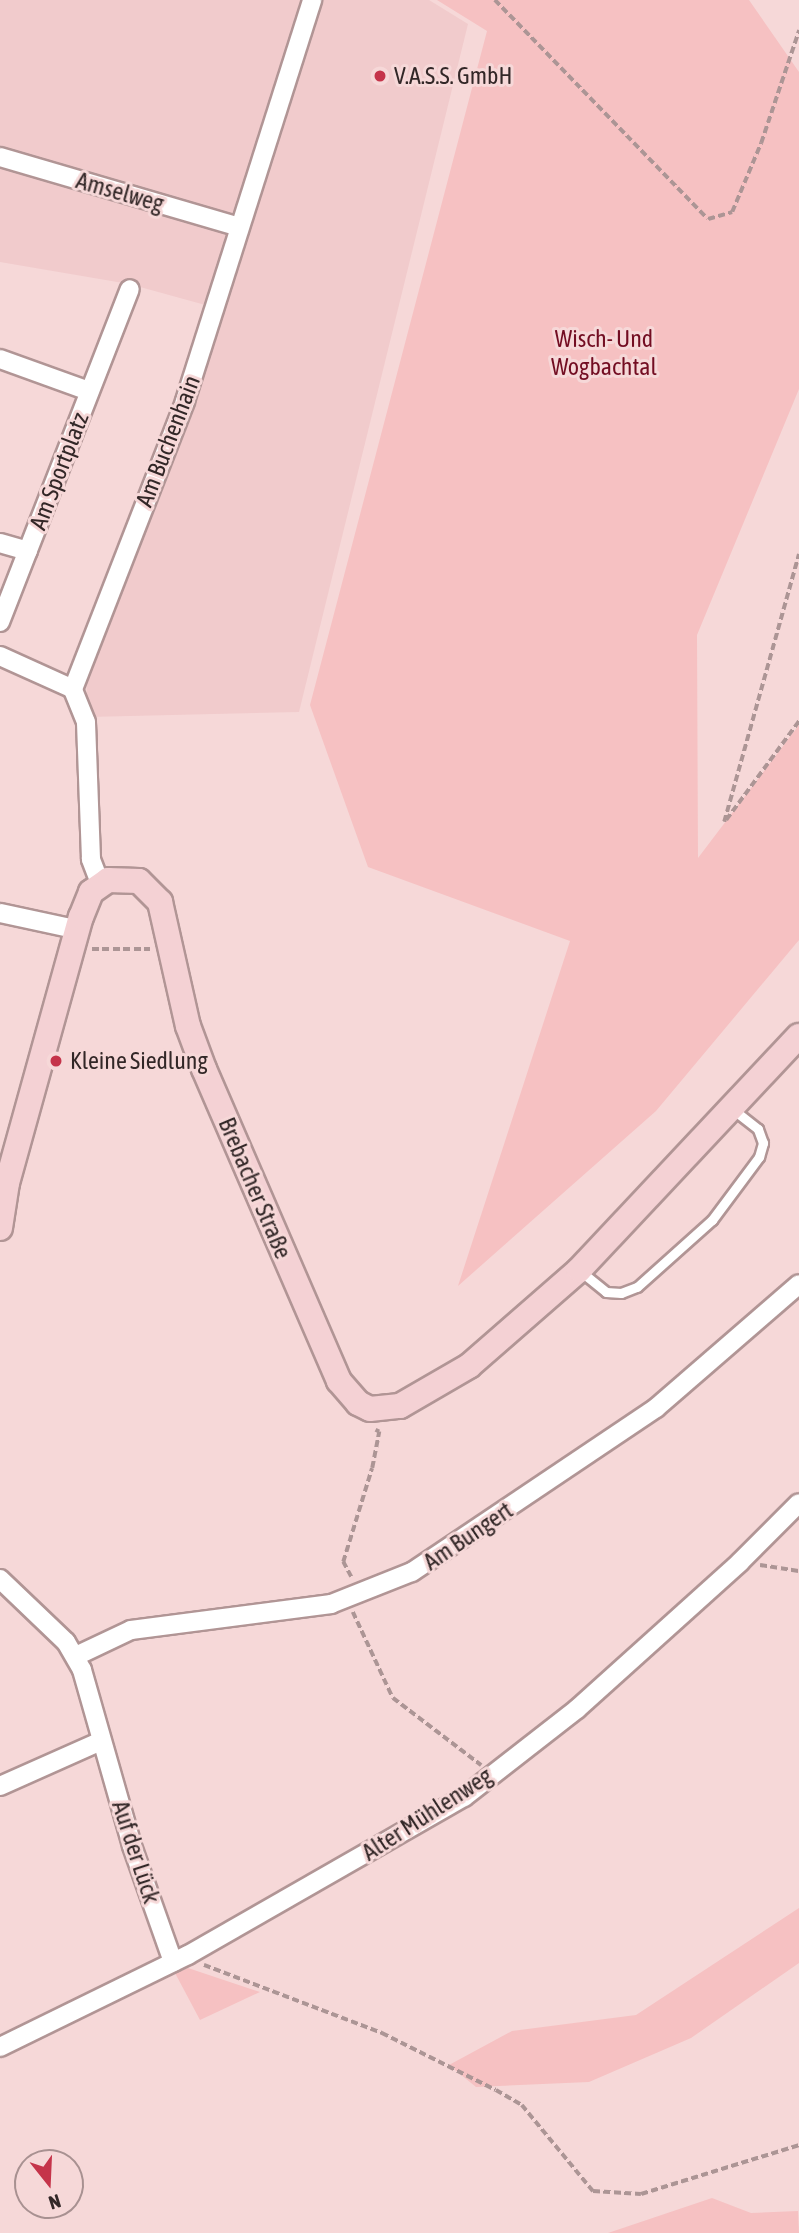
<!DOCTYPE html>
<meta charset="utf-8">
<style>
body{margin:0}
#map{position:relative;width:799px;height:2233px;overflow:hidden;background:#f6d8d8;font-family:"Asap Condensed",sans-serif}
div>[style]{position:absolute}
.built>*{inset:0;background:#f1cbcc}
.green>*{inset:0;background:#f6c1c2}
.path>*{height:3.5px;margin-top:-1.75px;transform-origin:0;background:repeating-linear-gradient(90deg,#ac9595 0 7px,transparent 0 10.5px)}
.roads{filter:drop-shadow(2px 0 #b19595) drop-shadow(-2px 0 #b19595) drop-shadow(0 2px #b19595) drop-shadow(0 -2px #b19595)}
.lane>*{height:9px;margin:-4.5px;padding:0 4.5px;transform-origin:4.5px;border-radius:4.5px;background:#fff}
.street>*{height:18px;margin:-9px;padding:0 9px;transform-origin:9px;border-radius:9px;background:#fff}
.secondary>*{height:24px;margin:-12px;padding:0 12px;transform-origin:12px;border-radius:12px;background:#f4d1d4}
.dots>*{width:19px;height:19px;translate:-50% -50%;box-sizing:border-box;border:4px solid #f6d8d8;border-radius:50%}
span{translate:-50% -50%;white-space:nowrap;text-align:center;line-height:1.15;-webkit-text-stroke:6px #f6d8d8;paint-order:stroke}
.poi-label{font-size:24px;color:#322727}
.left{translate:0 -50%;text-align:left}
.street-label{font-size:24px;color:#322727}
.park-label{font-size:24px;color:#730d22}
.north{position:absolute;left:14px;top:2149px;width:70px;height:70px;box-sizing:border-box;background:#f6d8d8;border:2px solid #a89191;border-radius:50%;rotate:162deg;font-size:19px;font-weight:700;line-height:28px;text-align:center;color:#322727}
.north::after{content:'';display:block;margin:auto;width:24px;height:32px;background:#c5344a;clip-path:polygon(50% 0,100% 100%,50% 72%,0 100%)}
</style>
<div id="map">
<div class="built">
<div style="clip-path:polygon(0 0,429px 0,468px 24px,299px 712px,88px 717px,86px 680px,220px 309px,129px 284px,0 262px)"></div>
</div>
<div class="green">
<div style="clip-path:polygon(437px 0,749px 0,799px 72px,799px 389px,697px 635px,698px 858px,799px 725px,799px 940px,656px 1111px,458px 1286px,570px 941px,368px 867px,310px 705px,487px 31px)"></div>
<div style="clip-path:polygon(799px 1908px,799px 1963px,691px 2038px,589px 2082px,476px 2087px,449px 2065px,512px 2031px,636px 2015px)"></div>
<div style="clip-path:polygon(188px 1968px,260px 1992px,200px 2020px,175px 1973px)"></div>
<div style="clip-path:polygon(712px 2198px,751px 2213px,798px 2211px,799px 2233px,608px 2233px)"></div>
</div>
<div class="path">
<div style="left:495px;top:0;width:305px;rotate:45.8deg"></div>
<div style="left:708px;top:219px;width:25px;rotate:-16deg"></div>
<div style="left:732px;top:212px;width:75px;rotate:-67.2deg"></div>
<div style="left:761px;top:143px;width:119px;rotate:-71.4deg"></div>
<div style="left:726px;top:820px;width:123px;rotate:-53.6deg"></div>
<div style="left:724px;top:822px;width:278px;rotate:-74.4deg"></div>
<div style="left:92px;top:949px;width:58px"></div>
<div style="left:760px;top:1565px;width:39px;rotate:9deg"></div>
<div style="left:351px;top:1577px;width:17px;rotate:-118deg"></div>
<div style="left:343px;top:1562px;width:98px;rotate:-72.9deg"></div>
<div style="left:372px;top:1468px;width:37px;rotate:-79deg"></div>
<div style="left:379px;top:1432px;width:4px;rotate:-153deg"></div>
<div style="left:353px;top:1612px;width:95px;rotate:65.1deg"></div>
<div style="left:393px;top:1698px;width:111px;rotate:37.3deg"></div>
<div style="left:204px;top:1965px;width:191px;rotate:20.9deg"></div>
<div style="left:382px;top:2033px;width:127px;rotate:26.6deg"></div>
<div style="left:496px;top:2090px;width:30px;rotate:30deg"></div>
<div style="left:522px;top:2105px;width:112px;rotate:50.5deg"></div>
<div style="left:593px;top:2191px;width:48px;rotate:3.6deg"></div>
<div style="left:641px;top:2194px;width:165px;rotate:-17.2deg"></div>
</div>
<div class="roads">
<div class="lane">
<div style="left:579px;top:1270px;width:35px;rotate:39deg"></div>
<div style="left:606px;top:1292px;width:15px;rotate:4deg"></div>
<div style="left:621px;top:1293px;width:17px;rotate:-21deg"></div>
<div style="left:637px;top:1287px;width:101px;rotate:-41.8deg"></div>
<div style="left:712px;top:1220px;width:79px;rotate:-53.3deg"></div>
<div style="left:759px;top:1157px;width:15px;rotate:-74deg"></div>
<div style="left:763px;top:1143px;width:15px;rotate:-110deg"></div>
<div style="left:758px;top:1129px;width:31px;rotate:-142deg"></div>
</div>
<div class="street">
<div style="left:0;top:157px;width:249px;rotate:16.3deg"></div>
<div style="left:0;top:359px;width:95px;rotate:19.8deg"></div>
<div style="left:0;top:543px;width:29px;rotate:16deg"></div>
<div style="left:0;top:622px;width:357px;rotate:-68.7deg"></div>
<div style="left:0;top:656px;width:80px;rotate:24.3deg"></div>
<div style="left:100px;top:883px;width:26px;rotate:-111deg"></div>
<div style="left:91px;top:859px;width:137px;rotate:-92.1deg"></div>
<div style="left:86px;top:722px;width:35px;rotate:-112deg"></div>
<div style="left:73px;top:689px;width:309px;rotate:-68.7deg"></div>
<div style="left:185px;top:401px;width:421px;rotate:-72.4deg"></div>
<div style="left:0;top:913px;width:81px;rotate:12.1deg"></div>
<div style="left:0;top:1579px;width:91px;rotate:43.7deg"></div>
<div style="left:66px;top:1642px;width:32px;rotate:60deg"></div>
<div style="left:82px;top:1670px;width:183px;rotate:74.1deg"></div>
<div style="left:132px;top:1846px;width:123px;rotate:70.5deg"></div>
<div style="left:76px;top:1656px;width:61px;rotate:-25.3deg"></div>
<div style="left:131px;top:1630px;width:202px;rotate:-7.4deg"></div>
<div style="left:331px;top:1604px;width:87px;rotate:-21.6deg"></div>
<div style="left:412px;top:1572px;width:294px;rotate:-33.9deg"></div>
<div style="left:656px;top:1408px;width:189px;rotate:-40.9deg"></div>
<div style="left:0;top:1786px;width:111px;rotate:-24deg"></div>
<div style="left:0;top:2047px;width:209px;rotate:-26.1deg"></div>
<div style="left:188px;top:1955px;width:318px;rotate:-29.8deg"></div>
<div style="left:464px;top:1797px;width:143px;rotate:-37.9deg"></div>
<div style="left:577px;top:1709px;width:219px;rotate:-42deg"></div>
<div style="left:740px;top:1562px;width:83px;rotate:-45deg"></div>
</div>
<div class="secondary">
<div style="left:0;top:1228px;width:46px;rotate:-81.2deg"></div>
<div style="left:7px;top:1183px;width:276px;rotate:-74.5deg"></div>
<div style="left:81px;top:917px;width:27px;rotate:-68deg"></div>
<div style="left:91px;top:892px;width:21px;rotate:-35deg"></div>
<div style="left:108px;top:880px;width:31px;rotate:2deg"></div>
<div style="left:139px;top:881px;width:30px;rotate:45deg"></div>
<div style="left:160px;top:902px;width:127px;rotate:77.3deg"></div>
<div style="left:188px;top:1026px;width:46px;rotate:69.6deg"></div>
<div style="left:204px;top:1069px;width:340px;rotate:66.6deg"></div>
<div style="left:339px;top:1381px;width:29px;rotate:49deg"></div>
<div style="left:358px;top:1403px;width:13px;rotate:27deg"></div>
<div style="left:370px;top:1409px;width:30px;rotate:-6deg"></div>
<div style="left:400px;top:1406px;width:80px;rotate:-30.1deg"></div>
<div style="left:469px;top:1366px;width:146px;rotate:-41.1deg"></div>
<div style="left:579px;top:1270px;width:321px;rotate:-46.8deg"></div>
</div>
</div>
<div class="dots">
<div style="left:380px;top:76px;background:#c5344a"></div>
<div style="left:56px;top:1061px;background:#c5344a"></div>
</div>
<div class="poi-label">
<span class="left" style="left:394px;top:76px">V.A.S.S. GmbH</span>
<span class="left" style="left:70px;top:1061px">Kleine Siedlung</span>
</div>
<div class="street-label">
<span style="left:120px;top:192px;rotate:16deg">Amselweg</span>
<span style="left:168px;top:441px;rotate:-69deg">Am Buchenhain</span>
<span style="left:59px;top:471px;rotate:-69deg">Am Sportplatz</span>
<span style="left:255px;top:1188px;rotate:67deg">Brebacher Straße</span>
<span style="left:468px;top:1536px;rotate:-34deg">Am Bungert</span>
<span style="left:427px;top:1814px;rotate:-33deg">Alter Mühlenweg</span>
<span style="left:136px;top:1852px;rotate:72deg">Auf der Lück</span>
</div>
<div class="park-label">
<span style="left:604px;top:353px">Wisch- Und<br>Wogbachtal</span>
</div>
<div class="north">N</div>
</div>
